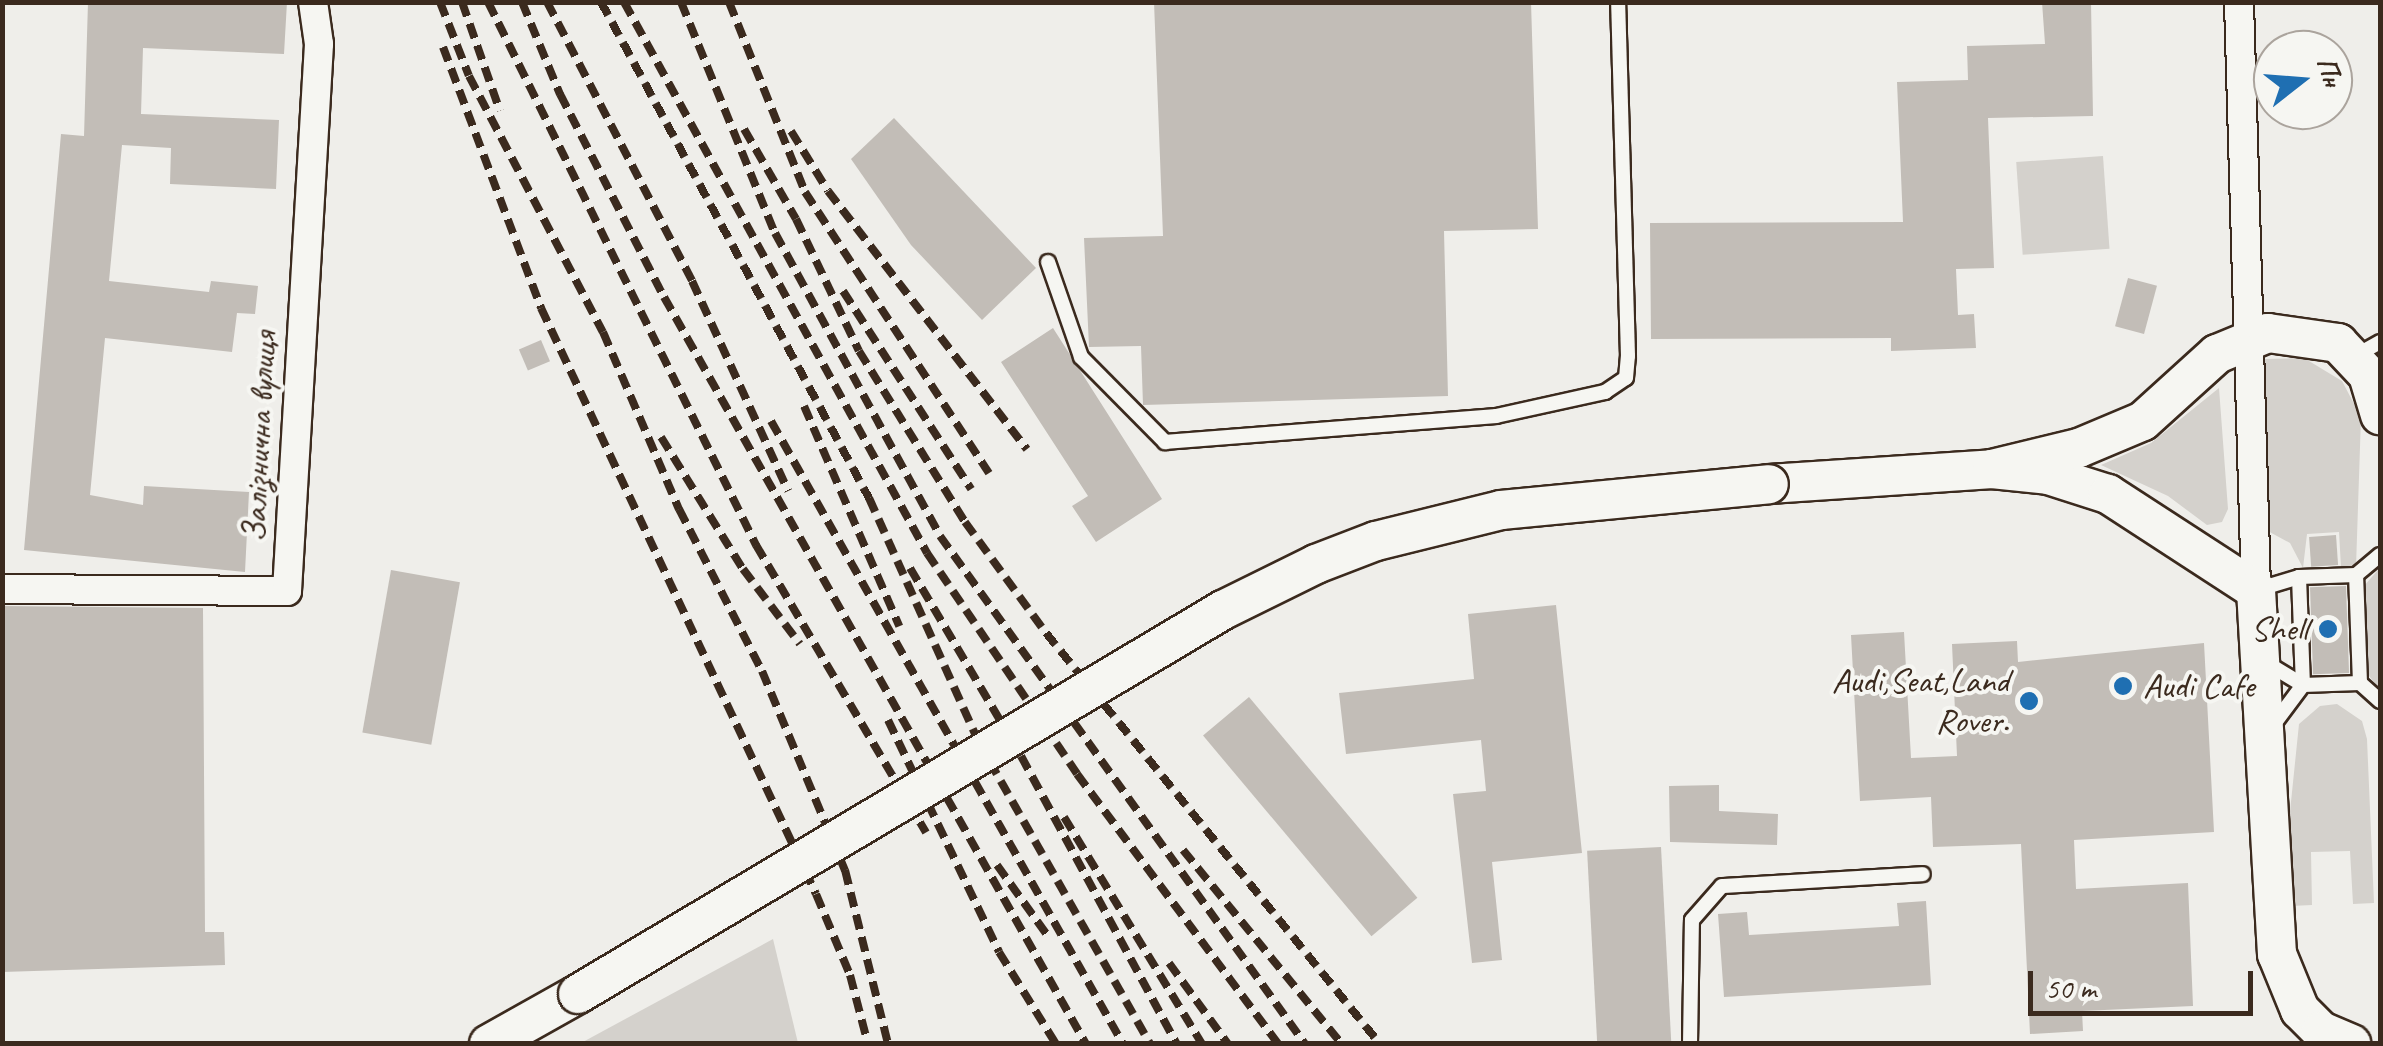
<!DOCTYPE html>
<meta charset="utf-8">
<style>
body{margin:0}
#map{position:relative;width:2383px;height:1046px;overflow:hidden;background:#efeeea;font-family:Caveat,sans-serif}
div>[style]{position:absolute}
.green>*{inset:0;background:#d4d1cc;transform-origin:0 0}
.building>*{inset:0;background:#c2bdb7;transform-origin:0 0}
.roads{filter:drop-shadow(2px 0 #3b2a1e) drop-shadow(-2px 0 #3b2a1e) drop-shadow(0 2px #3b2a1e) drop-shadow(0 -2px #3b2a1e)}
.lane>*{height:14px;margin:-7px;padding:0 7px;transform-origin:7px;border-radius:7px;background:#f6f6f2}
.street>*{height:28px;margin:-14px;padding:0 14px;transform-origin:14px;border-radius:14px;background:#f6f6f2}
.secondary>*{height:38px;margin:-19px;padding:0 19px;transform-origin:19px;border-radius:19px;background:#f6f6f2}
.rail>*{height:8px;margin-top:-4px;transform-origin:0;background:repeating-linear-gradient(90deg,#3b2a1e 0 15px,transparent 0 23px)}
.bridges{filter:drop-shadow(2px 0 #3b2a1e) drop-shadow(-2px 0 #3b2a1e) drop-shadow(0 2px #3b2a1e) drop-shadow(0 -2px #3b2a1e)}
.secondary-bridge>*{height:38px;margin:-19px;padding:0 19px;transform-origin:19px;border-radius:19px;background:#f6f6f2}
.dots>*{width:28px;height:28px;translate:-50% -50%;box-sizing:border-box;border:5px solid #f6f6f2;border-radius:50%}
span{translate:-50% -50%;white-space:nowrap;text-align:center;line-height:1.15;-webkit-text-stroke:8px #f6f6f2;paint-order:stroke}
.street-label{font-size:35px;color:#3b2a1e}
.poi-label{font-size:35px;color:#3b2a1e}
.right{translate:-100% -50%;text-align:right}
.left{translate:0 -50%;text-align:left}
.frame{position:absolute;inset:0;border:5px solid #3b2a1e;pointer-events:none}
.north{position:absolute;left:2253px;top:30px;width:100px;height:100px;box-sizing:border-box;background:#f6f6f2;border:2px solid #aba49d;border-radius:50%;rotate:73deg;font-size:28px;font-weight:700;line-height:40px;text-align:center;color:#3b2a1e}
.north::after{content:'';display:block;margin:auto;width:35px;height:45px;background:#1f6fb2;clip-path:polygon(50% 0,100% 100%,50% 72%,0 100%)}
.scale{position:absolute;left:2028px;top:971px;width:225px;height:45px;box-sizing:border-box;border:5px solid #3b2a1e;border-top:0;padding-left:12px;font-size:30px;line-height:35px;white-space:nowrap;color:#3b2a1e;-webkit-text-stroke:8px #f6f6f2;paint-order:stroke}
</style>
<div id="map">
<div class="green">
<div style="left:2103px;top:156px;width:93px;height:87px;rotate:86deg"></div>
<div style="clip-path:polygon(2304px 358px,2342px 381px,2361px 417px,2356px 567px,2341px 567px,2339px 532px,2307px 534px,2303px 568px,2290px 543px,2266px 530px,2261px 369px,2264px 359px)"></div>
<div style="clip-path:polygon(2219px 388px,2228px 509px,2222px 522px,2207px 525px,2168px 496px,2101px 465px,2151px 443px)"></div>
<div style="clip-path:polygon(2378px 570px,2380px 625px,2380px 689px,2369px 676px,2364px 586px)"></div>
<div style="clip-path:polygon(2337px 704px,2362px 721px,2367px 739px,2374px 903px,2353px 904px,2350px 851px,2311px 852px,2312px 905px,2291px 906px,2288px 831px,2299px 724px,2320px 706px)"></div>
<div style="clip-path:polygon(773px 939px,798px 1043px,581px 1043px)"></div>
</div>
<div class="building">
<div style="clip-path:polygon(88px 2px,287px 2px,284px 54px,143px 48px,141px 114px,279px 120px,276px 189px,170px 184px,171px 148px,122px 145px,109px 281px,209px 292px,211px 281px,258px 286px,255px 314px,237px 313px,232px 352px,105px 338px,90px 495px,143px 505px,144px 486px,249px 492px,245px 572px,24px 550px,61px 134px,84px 136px)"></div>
<div style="clip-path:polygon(1154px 2px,1531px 2px,1538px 229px,1444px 231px,1448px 396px,1143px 405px,1141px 346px,1089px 347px,1084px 238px,1163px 236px)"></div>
<div style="clip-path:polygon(2042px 2px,2091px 2px,2093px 116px,1988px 118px,1994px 268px,1956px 269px,1958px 315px,1974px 314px,1976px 348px,1891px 351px,1891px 338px,1651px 339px,1650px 223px,1903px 222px,1897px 82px,1968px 80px,1967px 46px,2045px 44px)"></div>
<div style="clip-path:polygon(894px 118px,1036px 268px,982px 320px,911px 245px,851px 159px)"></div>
<div style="left:2128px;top:278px;width:30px;height:50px;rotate:15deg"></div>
<div style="clip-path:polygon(1053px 328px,1162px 499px,1096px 542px,1072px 506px,1088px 496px,1001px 362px)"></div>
<div style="left:541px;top:340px;width:23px;height:24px;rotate:67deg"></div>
<div style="left:2336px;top:535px;width:30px;height:27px;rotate:86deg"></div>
<div style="left:391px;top:570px;width:70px;height:165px;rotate:10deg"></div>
<div style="left:2346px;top:586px;width:87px;height:36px;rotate:88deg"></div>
<div style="clip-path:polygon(1556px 605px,1582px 853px,1492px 862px,1502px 960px,1472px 963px,1453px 794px,1486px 791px,1481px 740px,1346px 754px,1339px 693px,1474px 679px,1468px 614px)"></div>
<div style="clip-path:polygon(2px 606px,203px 608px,205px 932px,224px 932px,225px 965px,2px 972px)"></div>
<div style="clip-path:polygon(1904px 632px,1911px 758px,1957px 756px,1952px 644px,2017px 641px,2018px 662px,2204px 643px,2214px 832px,2074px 840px,2076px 889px,2188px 883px,2193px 1006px,2082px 1011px,2083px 1031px,2030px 1034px,2021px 844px,1933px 847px,1931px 797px,1860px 801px,1851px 635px)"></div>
<div style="left:1249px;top:697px;width:262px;height:60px;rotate:50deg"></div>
<div style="clip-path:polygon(1719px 785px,1719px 811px,1778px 814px,1777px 845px,1670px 842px,1669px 786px)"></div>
<div style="left:1661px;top:847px;width:197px;height:74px;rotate:87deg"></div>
<div style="clip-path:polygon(1926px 901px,1931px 985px,1724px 997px,1718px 914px,1747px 912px,1749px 935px,1899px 926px,1897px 903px)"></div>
</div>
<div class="roads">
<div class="lane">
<div style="left:1048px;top:262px;width:101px;rotate:70.8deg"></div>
<div style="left:1081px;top:357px;width:120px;rotate:45.3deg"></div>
<div style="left:1165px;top:442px;width:332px;rotate:-4.5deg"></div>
<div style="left:1496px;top:416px;width:112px;rotate:-12.4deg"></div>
<div style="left:1605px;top:392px;width:25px;rotate:-34deg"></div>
<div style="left:1626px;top:378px;width:22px;rotate:-85deg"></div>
<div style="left:1628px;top:356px;width:354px;rotate:-91.6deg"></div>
<div style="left:2355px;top:356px;width:29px;rotate:-29deg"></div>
<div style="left:2356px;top:575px;width:31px;rotate:-40deg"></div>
<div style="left:2256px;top:590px;width:45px;rotate:-16.8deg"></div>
<div style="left:2265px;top:662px;width:44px;rotate:31.2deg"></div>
<div style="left:2303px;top:685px;width:57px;rotate:-2deg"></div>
<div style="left:2360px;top:683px;width:108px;rotate:-92.1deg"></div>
<div style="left:2356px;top:575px;width:57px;rotate:178deg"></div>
<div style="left:2299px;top:577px;width:108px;rotate:87.9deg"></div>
<div style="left:2303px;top:685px;width:54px;rotate:126.7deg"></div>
<div style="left:2360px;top:683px;width:27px;rotate:42deg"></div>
<div style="left:1690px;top:1044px;width:124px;rotate:-89.1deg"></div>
<div style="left:1692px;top:920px;width:45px;rotate:-48.6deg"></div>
<div style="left:1722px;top:886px;width:201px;rotate:-3.4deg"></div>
</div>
<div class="street">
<div style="left:2239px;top:2px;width:588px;rotate:88.34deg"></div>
<div style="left:2px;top:589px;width:285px;rotate:0.4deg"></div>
<div style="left:287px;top:591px;width:548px;rotate:-86.65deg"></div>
<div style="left:319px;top:44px;width:42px;rotate:-98.1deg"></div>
</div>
<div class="secondary">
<div style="left:1992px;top:469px;width:56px;rotate:6.1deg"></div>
<div style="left:2048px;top:475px;width:63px;rotate:17.6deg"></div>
<div style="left:2108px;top:494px;width:176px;rotate:33deg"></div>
<div style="left:2256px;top:590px;width:365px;rotate:86.7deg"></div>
<div style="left:2277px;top:954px;width:61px;rotate:67.7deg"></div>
<div style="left:2300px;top:1010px;width:30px;rotate:45deg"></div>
<div style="left:2321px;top:1031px;width:33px;rotate:23deg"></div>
<div style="left:1769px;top:484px;width:224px;rotate:-3.8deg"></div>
<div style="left:1992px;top:469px;width:89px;rotate:-13.6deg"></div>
<div style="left:2079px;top:448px;width:69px;rotate:-22.9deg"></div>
<div style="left:2143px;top:421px;width:100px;rotate:-42.2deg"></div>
<div style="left:2217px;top:354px;width:55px;rotate:-22.4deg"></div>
<div style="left:2268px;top:333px;width:71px;rotate:8.1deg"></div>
<div style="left:2338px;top:343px;width:44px;rotate:46.8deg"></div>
<div style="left:2368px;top:375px;width:42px;rotate:73.3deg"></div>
<div style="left:489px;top:1044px;width:102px;rotate:-29.3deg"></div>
</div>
</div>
<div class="rail">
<div style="left:440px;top:2px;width:79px;rotate:68.6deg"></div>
<div style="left:469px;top:76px;width:289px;rotate:62.4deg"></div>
<div style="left:603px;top:332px;width:193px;rotate:66.8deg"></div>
<div style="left:679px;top:509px;width:182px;rotate:62.9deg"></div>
<div style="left:762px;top:671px;width:216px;rotate:67.4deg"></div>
<div style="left:845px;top:870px;width:179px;rotate:76.1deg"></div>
<div style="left:462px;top:2px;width:115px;rotate:70.8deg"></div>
<div style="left:488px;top:2px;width:606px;rotate:63.73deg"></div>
<div style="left:756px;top:545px;width:334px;rotate:59.4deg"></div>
<div style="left:522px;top:2px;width:100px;rotate:67.6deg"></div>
<div style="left:560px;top:94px;width:228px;rotate:62.9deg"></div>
<div style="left:664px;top:297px;width:858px;rotate:60.54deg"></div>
<div style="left:547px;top:2px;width:314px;rotate:62.5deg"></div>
<div style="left:692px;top:281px;width:231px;rotate:65.4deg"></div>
<div style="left:601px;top:2px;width:564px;rotate:61.62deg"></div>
<div style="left:869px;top:498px;width:266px;rotate:65.8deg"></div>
<div style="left:978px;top:741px;width:348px;rotate:60.4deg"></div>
<div style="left:624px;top:2px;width:629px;rotate:61.19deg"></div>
<div style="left:927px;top:553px;width:267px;rotate:55.8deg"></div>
<div style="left:1077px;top:774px;width:337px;rotate:53.3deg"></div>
<div style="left:681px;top:2px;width:249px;rotate:67.9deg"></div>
<div style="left:775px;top:233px;width:345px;rotate:61.4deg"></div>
<div style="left:940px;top:536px;width:626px;rotate:54.3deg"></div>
<div style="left:729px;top:2px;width:205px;rotate:68.2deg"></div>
<div style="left:805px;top:192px;width:336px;rotate:56.8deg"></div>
<div style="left:443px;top:47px;width:279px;rotate:69.4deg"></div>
<div style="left:541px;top:308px;width:647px;rotate:64.86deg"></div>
<div style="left:816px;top:894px;width:88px;rotate:67.2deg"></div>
<div style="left:850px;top:975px;width:71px;rotate:75.4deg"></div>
<div style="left:744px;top:129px;width:104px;rotate:60deg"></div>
<div style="left:796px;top:219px;width:146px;rotate:64.5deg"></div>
<div style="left:859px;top:351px;width:201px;rotate:58.2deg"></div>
<div style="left:965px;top:522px;width:137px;rotate:53.9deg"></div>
<div style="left:1046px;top:633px;width:530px;rotate:50.9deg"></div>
<div style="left:791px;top:131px;width:70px;rotate:58.3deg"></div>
<div style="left:828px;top:191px;width:326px;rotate:52.4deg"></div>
<div style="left:843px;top:291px;width:236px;rotate:57.1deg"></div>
<div style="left:804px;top:406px;width:240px;rotate:66.6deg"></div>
<div style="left:771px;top:421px;width:716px;rotate:60.53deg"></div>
<div style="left:661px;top:437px;width:155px;rotate:58.2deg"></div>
<div style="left:743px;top:569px;width:94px;rotate:52.8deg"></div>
<div style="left:910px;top:568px;width:218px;rotate:59.4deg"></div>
<div style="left:1021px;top:756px;width:328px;rotate:61.6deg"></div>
<div style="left:888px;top:720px;width:257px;rotate:64.4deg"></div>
<div style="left:999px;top:952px;width:108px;rotate:58.2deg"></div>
<div style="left:1064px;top:817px;width:266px;rotate:58.7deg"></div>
<div style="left:1183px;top:850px;width:251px;rotate:50.7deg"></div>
<div style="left:997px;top:865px;width:91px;rotate:54.4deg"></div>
<div style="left:1169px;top:963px;width:100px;rotate:53.9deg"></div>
</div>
<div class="bridges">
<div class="secondary-bridge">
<div style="left:578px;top:994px;width:751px;rotate:-30.77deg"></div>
<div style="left:1223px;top:610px;width:104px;rotate:-26.3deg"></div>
<div style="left:1316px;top:564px;width:64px;rotate:-21deg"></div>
<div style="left:1376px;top:541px;width:129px;rotate:-13.9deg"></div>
<div style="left:1501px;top:510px;width:269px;rotate:-5.5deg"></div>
</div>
</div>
<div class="dots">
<div style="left:2328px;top:629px;background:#1f6fb2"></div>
<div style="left:2123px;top:686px;background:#1f6fb2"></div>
<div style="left:2029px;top:701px;background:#1f6fb2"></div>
</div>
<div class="street-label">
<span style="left:259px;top:437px;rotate:-87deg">Залізнична вулиця</span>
</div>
<div class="poi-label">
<span class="right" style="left:2308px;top:629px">Shell</span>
<span class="right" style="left:2009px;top:701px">Audi,Seat,Land<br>Rover.</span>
<span class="left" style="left:2143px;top:686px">Audi Cafe</span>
</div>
<div class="frame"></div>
<div class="north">Пн</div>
<div class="scale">50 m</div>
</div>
